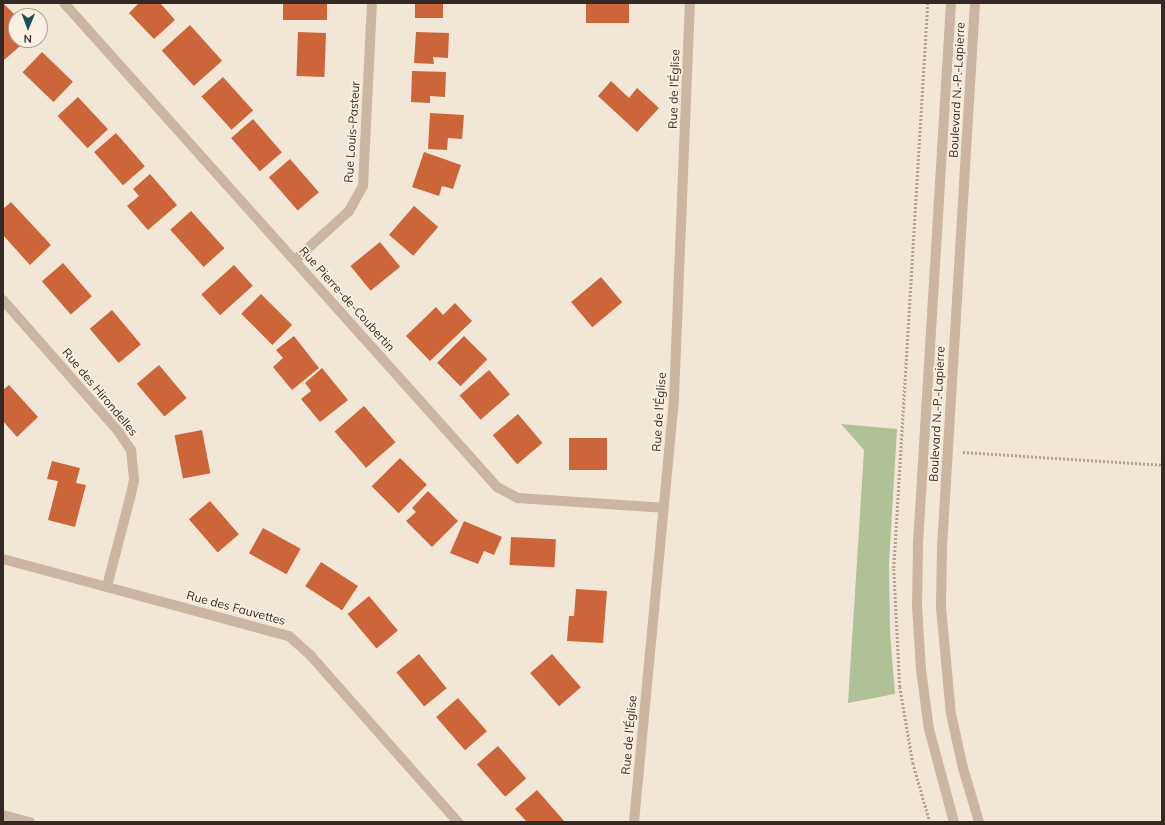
<!DOCTYPE html>
<meta charset="utf-8">
<style>
body{margin:0}
#map{position:relative;width:1165px;height:825px;overflow:hidden;background:#f2e6d6;font-family:Mulish,sans-serif}
div>[style]{position:absolute}
.green>*{inset:0;background:#b0c196}
.building>*{inset:0;background:#cc663a;transform-origin:0 0}
.path>*{height:2.5px;margin-top:-1.25px;transform-origin:0;background:repeating-linear-gradient(90deg,#b6a08c 0 2px,transparent 0 4px)}
.minor>*{height:10px;margin:-5px;padding:0 5px;transform-origin:5px;border-radius:5px;background:#cab6a2}
.tertiary>*{height:10px;margin:-5px;padding:0 5px;transform-origin:5px;border-radius:5px;background:#cab6a2}
span{translate:-50% -50%;white-space:nowrap;text-align:center;line-height:1.15;-webkit-text-stroke:3.5px #faf0e2;paint-order:stroke}
.street-label{font-size:12px;color:#342a25}
.frame{position:absolute;inset:0;border:4px solid #342a25;pointer-events:none}
.north{position:absolute;left:8px;top:8px;width:40px;height:40px;box-sizing:border-box;background:#faf0e2;border:1px solid #aba196;border-radius:50%;rotate:181deg;font-size:11px;font-weight:700;line-height:16px;text-align:center;color:#342a25}
.north::after{content:'';display:block;margin:auto;width:14px;height:18px;background:#194f57;clip-path:polygon(50% 0,100% 100%,50% 72%,0 100%)}
</style>
<div id="map">
<div class="green">
<div style="clip-path:polygon(841px 424px,897px 429px,889px 563px,890px 633px,895px 694px,848px 703px,864px 450px)"></div>
</div>
<div class="building">
<div style="clip-path:polygon(3px 3px,16px 16px,16px 40px,27px 40px,4px 60px)"></div>
<div style="clip-path:polygon(139px 3px,160px 3px,175px 20px,154px 39px,129px 13px)"></div>
<div style="left:283px;top:3px;width:44px;height:17px"></div>
<div style="left:415px;top:3px;width:28px;height:15px"></div>
<div style="left:586px;top:3px;width:43px;height:20px"></div>
<div style="left:190px;top:25px;width:48px;height:38px;rotate:48deg"></div>
<div style="left:298px;top:32px;width:28px;height:44px;rotate:2deg"></div>
<div style="clip-path:polygon(416px 32px,449px 33px,448px 58px,433px 57px,434px 64px,414px 63px)"></div>
<div style="left:42px;top:52px;width:43px;height:28px;rotate:44deg"></div>
<div style="clip-path:polygon(412px 71px,446px 72px,445px 97px,430px 96px,430px 103px,411px 102px)"></div>
<div style="left:223px;top:77px;width:45px;height:29px;rotate:48deg"></div>
<div style="clip-path:polygon(611px 81px,629px 98px,637px 88px,659px 108px,637px 132px,598px 96px)"></div>
<div style="left:78px;top:97px;width:44px;height:28px;rotate:47deg"></div>
<div style="clip-path:polygon(430px 113px,464px 115px,462px 139px,448px 138px,447px 150px,428px 149px)"></div>
<div style="left:253px;top:119px;width:44px;height:29px;rotate:49deg"></div>
<div style="left:116px;top:133px;width:44px;height:29px;rotate:49deg"></div>
<div style="clip-path:polygon(424px 152px,461px 165px,453px 189px,442px 186px,439px 196px,412px 187px)"></div>
<div style="left:290px;top:159px;width:44px;height:28px;rotate:49deg"></div>
<div style="clip-path:polygon(150px 174px,177px 205px,148px 230px,127px 206px,139px 196px,133px 189px)"></div>
<div style="clip-path:polygon(11px 202px,51px 245px,30px 265px,3px 235px,3px 209px)"></div>
<div style="left:414px;top:206px;width:32px;height:38px;rotate:41deg"></div>
<div style="left:191px;top:211px;width:50px;height:28px;rotate:48deg"></div>
<div style="left:380px;top:242px;width:32px;height:38px;rotate:51deg"></div>
<div style="left:63px;top:263px;width:44px;height:28px;rotate:49deg"></div>
<div style="left:234px;top:265px;width:28px;height:44px;rotate:48deg"></div>
<div style="left:601px;top:277px;width:33px;height:39px;rotate:50deg"></div>
<div style="left:261px;top:294px;width:44px;height:28px;rotate:45deg"></div>
<div style="clip-path:polygon(455px 303px,472px 321px,430px 361px,406px 336px,436px 307px,443px 315px)"></div>
<div style="left:112px;top:310px;width:45px;height:29px;rotate:50deg"></div>
<div style="clip-path:polygon(294px 336px,319px 368px,292px 390px,273px 367px,283px 358px,276px 350px)"></div>
<div style="left:464px;top:336px;width:33px;height:38px;rotate:45deg"></div>
<div style="left:159px;top:365px;width:43px;height:29px;rotate:50deg"></div>
<div style="clip-path:polygon(322px 368px,348px 400px,320px 422px,301px 399px,311px 391px,305px 383px)"></div>
<div style="left:489px;top:370px;width:32px;height:39px;rotate:49deg"></div>
<div style="clip-path:polygon(9px 385px,38px 417px,17px 437px,3px 421px,3px 390px)"></div>
<div style="left:364px;top:406px;width:48px;height:39px;rotate:49deg"></div>
<div style="left:518px;top:414px;width:38px;height:33px;rotate:50deg"></div>
<div style="left:202px;top:430px;width:44px;height:28px;rotate:79deg"></div>
<div style="left:569px;top:438px;width:38px;height:32px"></div>
<div style="left:400px;top:458px;width:38px;height:40px;rotate:45deg"></div>
<div style="clip-path:polygon(52px 461px,80px 468px,76px 483px,86px 485px,75px 527px,48px 520px,58px 481px,47px 479px)"></div>
<div style="clip-path:polygon(428px 491px,458px 521px,432px 547px,406px 521px,416px 512px,412px 508px)"></div>
<div style="left:210px;top:501px;width:44px;height:28px;rotate:49deg"></div>
<div style="clip-path:polygon(464px 521px,502px 537px,494px 555px,484px 551px,478px 564px,450px 553px)"></div>
<div style="left:263px;top:528px;width:43px;height:29px;rotate:29deg"></div>
<div style="left:511px;top:537px;width:45px;height:28px;rotate:3deg"></div>
<div style="left:321px;top:562px;width:44px;height:29px;rotate:33deg"></div>
<div style="clip-path:polygon(576px 589px,607px 591px,603px 643px,567px 641px,569px 616px,574px 616px)"></div>
<div style="left:369px;top:596px;width:45px;height:28px;rotate:50deg"></div>
<div style="left:419px;top:654px;width:44px;height:29px;rotate:51deg"></div>
<div style="left:552px;top:654px;width:44px;height:29px;rotate:49deg"></div>
<div style="left:458px;top:698px;width:44px;height:29px;rotate:49deg"></div>
<div style="left:498px;top:746px;width:43px;height:28px;rotate:49deg"></div>
<div style="clip-path:polygon(537px 790px,565px 822px,527px 822px,515px 809px)"></div>
</div>
<div class="path">
<div style="left:928px;top:3px;width:567px;rotate:93.44deg"></div>
<div style="left:894px;top:569px;width:118px;rotate:87.1deg"></div>
<div style="left:900px;top:687px;width:77px;rotate:80.3deg"></div>
<div style="left:913px;top:763px;width:61px;rotate:73.9deg"></div>
<div style="left:963px;top:452px;width:199px;rotate:3.7deg"></div>
</div>
<div class="minor">
<div style="left:64px;top:3px;width:649px;rotate:48.18deg"></div>
<div style="left:497px;top:487px;width:24px;rotate:28deg"></div>
<div style="left:518px;top:498px;width:145px;rotate:3.9deg"></div>
<div style="left:295px;top:260px;width:73px;rotate:-42.2deg"></div>
<div style="left:349px;top:211px;width:29px;rotate:-61deg"></div>
<div style="left:363px;top:186px;width:183px;rotate:-87.2deg"></div>
<div style="left:3px;top:300px;width:174px;rotate:48.7deg"></div>
<div style="left:118px;top:431px;width:23px;rotate:56deg"></div>
<div style="left:131px;top:450px;width:30px;rotate:84deg"></div>
<div style="left:134px;top:480px;width:14px;rotate:102deg"></div>
<div style="left:131px;top:494px;width:95px;rotate:104.6deg"></div>
<div style="left:3px;top:559px;width:296px;rotate:15.1deg"></div>
<div style="left:289px;top:636px;width:30px;rotate:42deg"></div>
<div style="left:311px;top:656px;width:222px;rotate:48.5deg"></div>
<div style="left:3px;top:815px;width:28px;rotate:15deg"></div>
<div style="left:634px;top:822px;width:426px;rotate:-84.6deg"></div>
<div style="left:674px;top:398px;width:395px;rotate:-87.7deg"></div>
</div>
<div class="tertiary">
<div style="left:951px;top:3px;width:542px;rotate:93.49deg"></div>
<div style="left:918px;top:544px;width:62px;rotate:90.9deg"></div>
<div style="left:917px;top:606px;width:64px;rotate:86.4deg"></div>
<div style="left:921px;top:670px;width:60px;rotate:82.3deg"></div>
<div style="left:929px;top:729px;width:96px;rotate:75deg"></div>
<div style="left:975px;top:3px;width:545px;rotate:93.47deg"></div>
<div style="left:942px;top:547px;width:60px;rotate:91deg"></div>
<div style="left:941px;top:607px;width:107px;rotate:84.7deg"></div>
<div style="left:951px;top:714px;width:55px;rotate:77.5deg"></div>
<div style="left:963px;top:768px;width:56px;rotate:73.5deg"></div>
</div>
<div class="street-label">
<span style="left:674px;top:89px;rotate:-88deg">Rue de l'Église</span>
<span style="left:957px;top:90px;rotate:-87deg">Boulevard N.-P.-Lapierre</span>
<span style="left:352px;top:132px;rotate:-86deg">Rue Louis-Pasteur</span>
<span style="left:347px;top:299px;rotate:48deg">Rue Pierre-de-Coubertin</span>
<span style="left:100px;top:392px;rotate:50deg">Rue des Hirondelles</span>
<span style="left:659px;top:412px;rotate:-86deg">Rue de l'Église</span>
<span style="left:937px;top:414px;rotate:-87deg">Boulevard N.-P.-Lapierre</span>
<span style="left:236px;top:608px;rotate:15deg">Rue des Fauvettes</span>
<span style="left:629px;top:735px;rotate:-85deg">Rue de l'Église</span>
</div>
<div class="frame"></div>
<div class="north">N</div>
</div>
